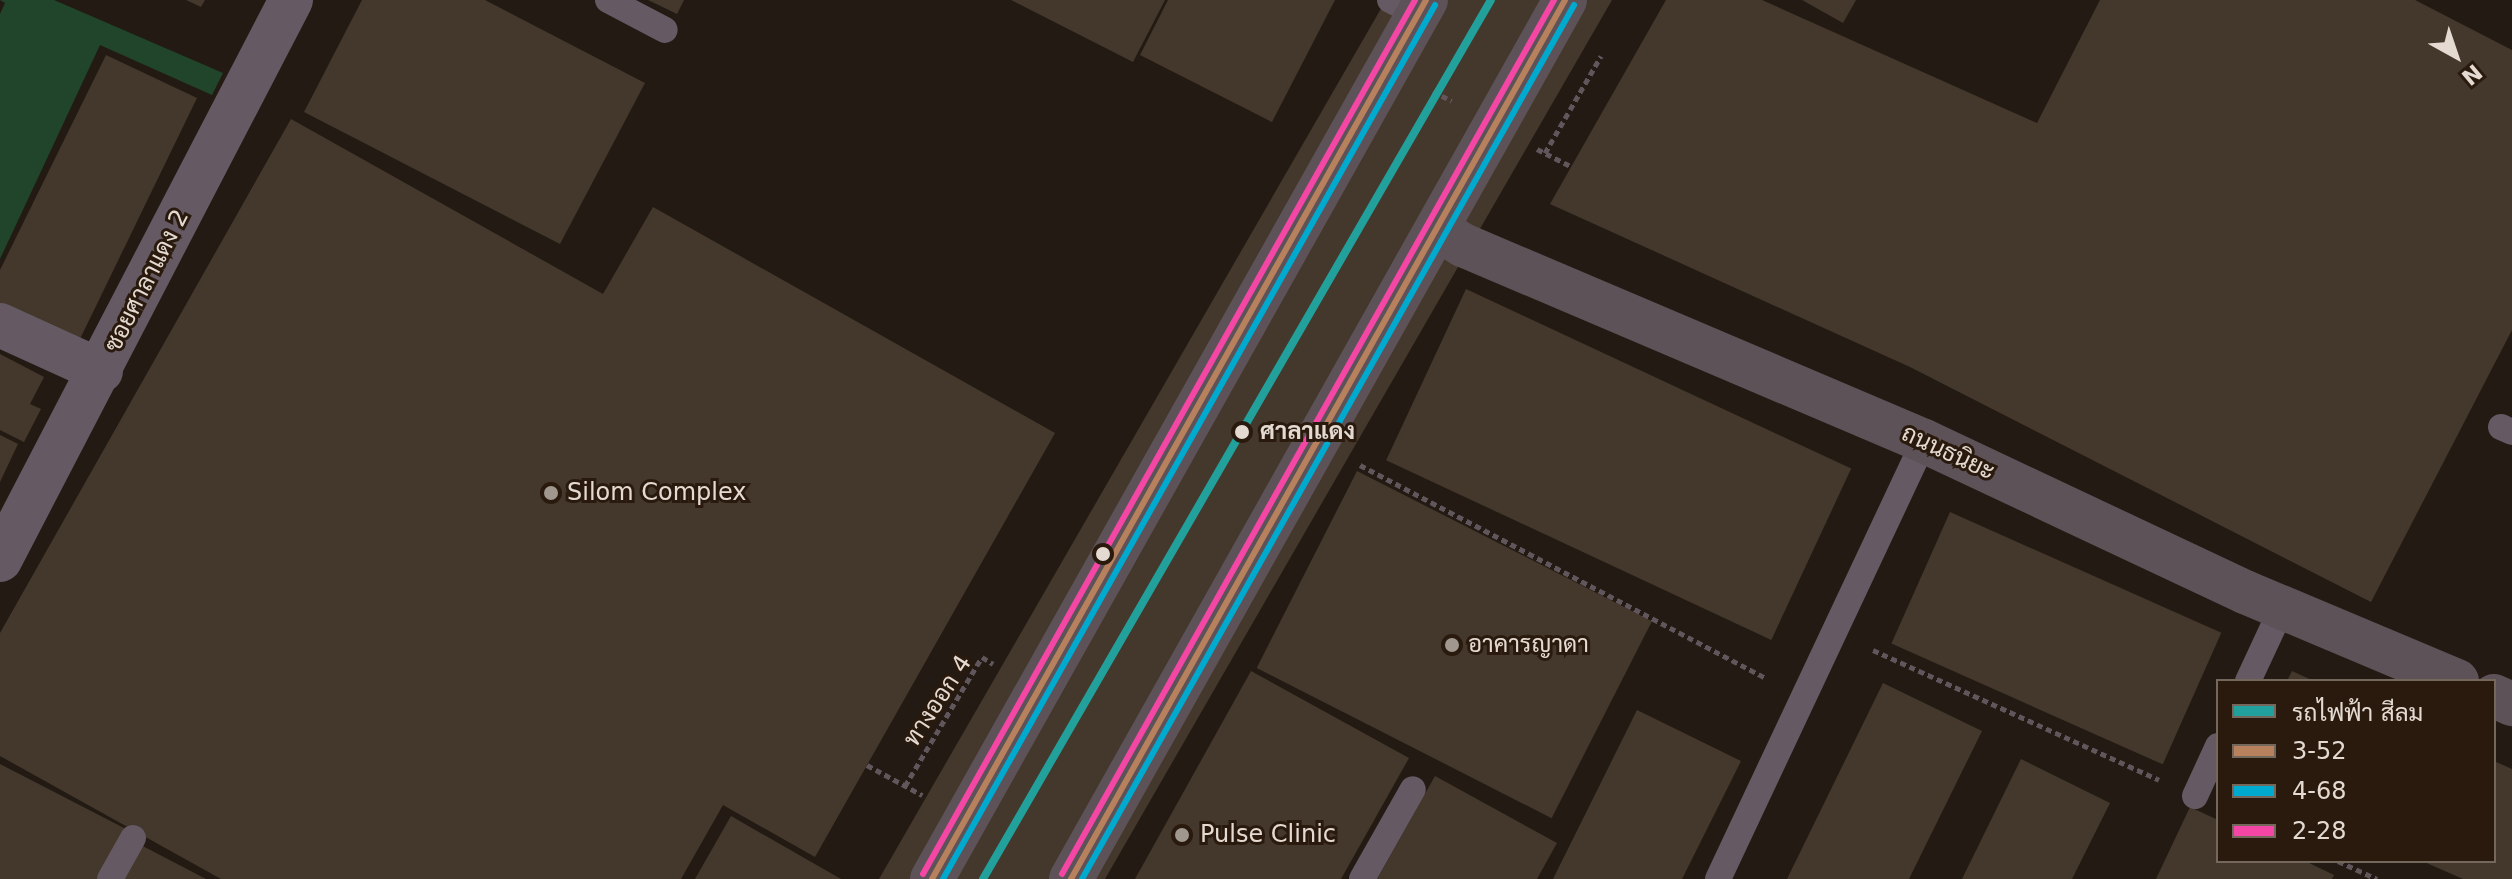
<!DOCTYPE html>
<meta charset="utf-8">
<style>
body{margin:0}
#map{position:relative;width:2512px;height:879px;overflow:hidden;background:#231b13;font-family:"DejaVu Sans",Sarabun,sans-serif}
div>[style]{position:absolute}
.green>*{inset:0;background:#20452a}
.building>*{inset:0;background:#43382b;transform-origin:0 0}
.path>*{height:5px;margin-top:-2.5px;transform-origin:0;background:repeating-linear-gradient(90deg,#60565b 0 6px,transparent 0 10px)}
.lane>*{height:26px;margin:-13px;padding:0 13px;transform-origin:13px;border-radius:13px;background:#655964}
.street>*{height:44px;margin:-22px;padding:0 22px;transform-origin:22px;border-radius:22px;background:#655964}
.secondary>*{height:44px;margin:-22px;padding:0 22px;transform-origin:22px;border-radius:22px;background:#5e5259}
.bus-1>*{height:6px;margin:-3px;padding:0 3px;transform-origin:3px;border-radius:3px;background:#b6815c}
.bus-2>*{height:6px;margin:-3px;padding:0 3px;transform-origin:3px;border-radius:3px;background:#00a9ce}
.bus-3>*{height:6px;margin:-3px;padding:0 3px;transform-origin:3px;border-radius:3px;background:#f346a5}
.metro-1>*{height:8px;margin:-4px;padding:0 4px;transform-origin:4px;border-radius:4px;background:#22a09c}
.dots>*{width:22px;height:22px;translate:-50% -50%;box-sizing:border-box;border:4px solid #291a0d;border-radius:50%}
span{translate:-50% -50%;white-space:nowrap;text-align:center;line-height:1.15;-webkit-text-stroke:6px #291a0d;paint-order:stroke}
.street-label{font-size:24px;color:#e4dad1}
.stop-label{font-size:24px;color:#e4dad1;font-weight:700}
.left{translate:0 -50%;text-align:left}
.poi-label{font-size:24px;color:#e4dad1}
.legend{position:absolute;left:2216px;top:679px;width:280px;height:184px;box-sizing:border-box;background:#291a0d;border:2px solid #74675b;margin:0;padding:10px 14px;list-style:none;font-size:24px;color:#e4dad1}
.legend li{display:flex;align-items:center;gap:16px;height:40px}
.legend b{width:40px;border:2px solid #74675b}
.north{position:absolute;left:2416px;top:16px;width:80px;height:80px;-webkit-text-stroke:6px #291a0d;paint-order:stroke;rotate:140deg;font-size:22px;font-weight:700;line-height:32px;text-align:center;color:#e4dad1}
.north::after{content:'';display:block;margin:auto;width:28px;height:36px;background:#e4dad1;clip-path:polygon(50% 0,100% 100%,50% 72%,0 100%)}
</style>
<div id="map">
<div class="green">
<div style="clip-path:polygon(0 0,54px 0,223px 73px,212px 95px,100px 45px,0 259px,0 14px,5px 3px)"></div>
</div>
<div class="building">
<div style="clip-path:polygon(186px 0,205px 0,201px 7px)"></div>
<div style="clip-path:polygon(362px 0,485px 0,645px 83px,560px 244px,304px 112px)"></div>
<div style="clip-path:polygon(648px 0,684px 0,677px 14px)"></div>
<div style="clip-path:polygon(1011px 0,1165px 0,1133px 62px)"></div>
<div style="clip-path:polygon(1168px 0,1335px 0,1272px 122px,1140px 55px)"></div>
<div style="clip-path:polygon(1386px 0,1612px 0,1105px 879px,879px 879px)"></div>
<div style="clip-path:polygon(1666px 0,1762px 0,2037px 123px,2100px 0,2415px 0,2512px 50px,2512px 330px,2371px 602px,1910px 367px,1550px 204px)"></div>
<div style="clip-path:polygon(1802px 0,1856px 0,1843px 23px)"></div>
<div style="clip-path:polygon(106px 55px,197px 98px,79px 341px,0 303px,0 270px)"></div>
<div style="clip-path:polygon(291px 119px,603px 294px,653px 207px,1055px 433px,815px 857px,723px 805px,681px 879px,221px 879px,0 756px,0 633px)"></div>
<div style="left:1466px;top:289px;width:425px;height:189px;rotate:25deg"></div>
<div style="clip-path:polygon(0 354px,44px 377px,30px 404px,41px 409px,24px 442px,0 430px)"></div>
<div style="clip-path:polygon(0 435px,18px 444px,0 482px)"></div>
<div style="left:1357px;top:471px;width:331px;height:221px;rotate:27deg"></div>
<div style="left:1950px;top:512px;width:297px;height:144px;rotate:24deg"></div>
<div style="clip-path:polygon(1251px 671px,1409px 758px,1341px 879px,1135px 879px)"></div>
<div style="clip-path:polygon(2292px 671px,2314px 681px,2287px 681px)"></div>
<div style="clip-path:polygon(1883px 683px,1982px 731px,1909px 879px,1787px 879px)"></div>
<div style="clip-path:polygon(1637px 710px,1741px 761px,1682px 879px,1553px 879px)"></div>
<div style="clip-path:polygon(2021px 759px,2110px 803px,2072px 879px,1962px 879px)"></div>
<div style="clip-path:polygon(2494px 761px,2512px 769px,2512px 879px,2463px 879px,2422px 861px,2494px 861px)"></div>
<div style="clip-path:polygon(0 764px,124px 828px,97px 879px,0 879px)"></div>
<div style="clip-path:polygon(1435px 776px,1557px 843px,1537px 879px,1377px 879px)"></div>
<div style="clip-path:polygon(2190px 807px,2218px 820px,2218px 861px,2305px 861px,2334px 875px,2332px 879px,2156px 879px)"></div>
<div style="clip-path:polygon(731px 816px,841px 879px,695px 879px)"></div>
<div style="clip-path:polygon(137px 843px,206px 879px,118px 879px)"></div>
</div>
<div class="path">
<div style="left:1433px;top:91px;width:21px;rotate:28deg"></div>
<div style="left:1537px;top:149px;width:38px;rotate:27deg"></div>
<div style="left:1545px;top:153px;width:112px;rotate:-60deg"></div>
<div style="left:1360px;top:465px;width:458px;rotate:27.7deg"></div>
<div style="left:1873px;top:650px;width:314px;rotate:24.4deg"></div>
<div style="left:867px;top:765px;width:63px;rotate:28.6deg"></div>
<div style="left:905px;top:786px;width:150px;rotate:-59.2deg"></div>
<div style="left:982px;top:657px;width:13px;rotate:32deg"></div>
<div style="left:2338px;top:861px;width:43px;rotate:24.8deg"></div>
</div>
<div class="lane">
<div style="left:608px;top:0;width:64px;rotate:27.8deg"></div>
<div style="left:1390px;top:0;width:30px;rotate:27deg"></div>
<div style="left:2501px;top:427px;width:12px;rotate:24deg"></div>
<div style="left:2248px;top:681px;width:81px;rotate:-65deg"></div>
<div style="left:2195px;top:796px;width:55px;rotate:-65.3deg"></div>
<div style="left:110px;top:879px;width:47px;rotate:-60.7deg"></div>
<div style="left:1362px;top:879px;width:103px;rotate:-60.5deg"></div>
<div style="left:1718px;top:879px;width:484px;rotate:-64.8deg"></div>
</div>
<div class="street">
<div style="left:0;top:325px;width:111px;rotate:24.5deg"></div>
<div style="left:0;top:560px;width:631px;rotate:-62.54deg"></div>
</div>
<div class="secondary">
<div style="left:1437px;top:229px;width:31px;rotate:32deg"></div>
<div style="left:1463px;top:245px;width:501px;rotate:23.03deg"></div>
<div style="left:1924px;top:441px;width:355px;rotate:25.2deg"></div>
<div style="left:2245px;top:592px;width:230px;rotate:22.8deg"></div>
<div style="left:2494px;top:696px;width:20px;rotate:24deg"></div>
<div style="left:932px;top:879px;width:1008px;rotate:-60.66deg"></div>
<div style="left:1071px;top:879px;width:1008px;rotate:-60.66deg"></div>
</div>
<div class="bus-1">
<div style="left:932px;top:879px;width:1008px;rotate:-60.66deg"></div>
<div style="left:1071px;top:879px;width:1008px;rotate:-60.66deg"></div>
</div>
<div class="bus-2">
<div style="left:943px;top:879px;width:1003px;rotate:-60.62deg"></div>
<div style="left:1082px;top:879px;width:1003px;rotate:-60.62deg"></div>
</div>
<div class="bus-3">
<div style="left:923px;top:874px;width:1003px;rotate:-60.62deg"></div>
<div style="left:1062px;top:874px;width:1003px;rotate:-60.62deg"></div>
</div>
<div class="metro-1">
<div style="left:983px;top:879px;width:1015px;rotate:-59.98deg"></div>
</div>
<div class="dots">
<div style="left:1242px;top:432px;background:#e4dad1"></div>
<div style="left:551px;top:493px;background:#a0978e"></div>
<div style="left:1103px;top:554px;background:#e4dad1"></div>
<div style="left:1452px;top:645px;background:#a0978e"></div>
<div style="left:1182px;top:835px;background:#a0978e"></div>
</div>
<div class="street-label">
<span style="left:147px;top:281px;rotate:-63deg">ซอยศาลาแดง 2</span>
<span style="left:1948px;top:453px;rotate:25deg">ถนนธนิยะ</span>
<span style="left:938px;top:701px;rotate:-57deg">ทางออก 4</span>
</div>
<div class="stop-label">
<span class="left" style="left:1260px;top:432px">ศาลาแดง</span>
</div>
<div class="poi-label">
<span class="left" style="left:567px;top:493px">Silom Complex</span>
<span class="left" style="left:1468px;top:645px">อาคารญาดา</span>
<span class="left" style="left:1200px;top:835px">Pulse Clinic</span>
</div>
<ul class="legend">
<li><b style="height:10px;background:#22a09c"></b>รถไฟฟ้า สีลม</li>
<li><b style="height:10px;background:#b6815c"></b>3-52</li>
<li><b style="height:10px;background:#00a9ce"></b>4-68</li>
<li><b style="height:10px;background:#f346a5"></b>2-28</li>
</ul>
<div class="north">N</div>
</div>
